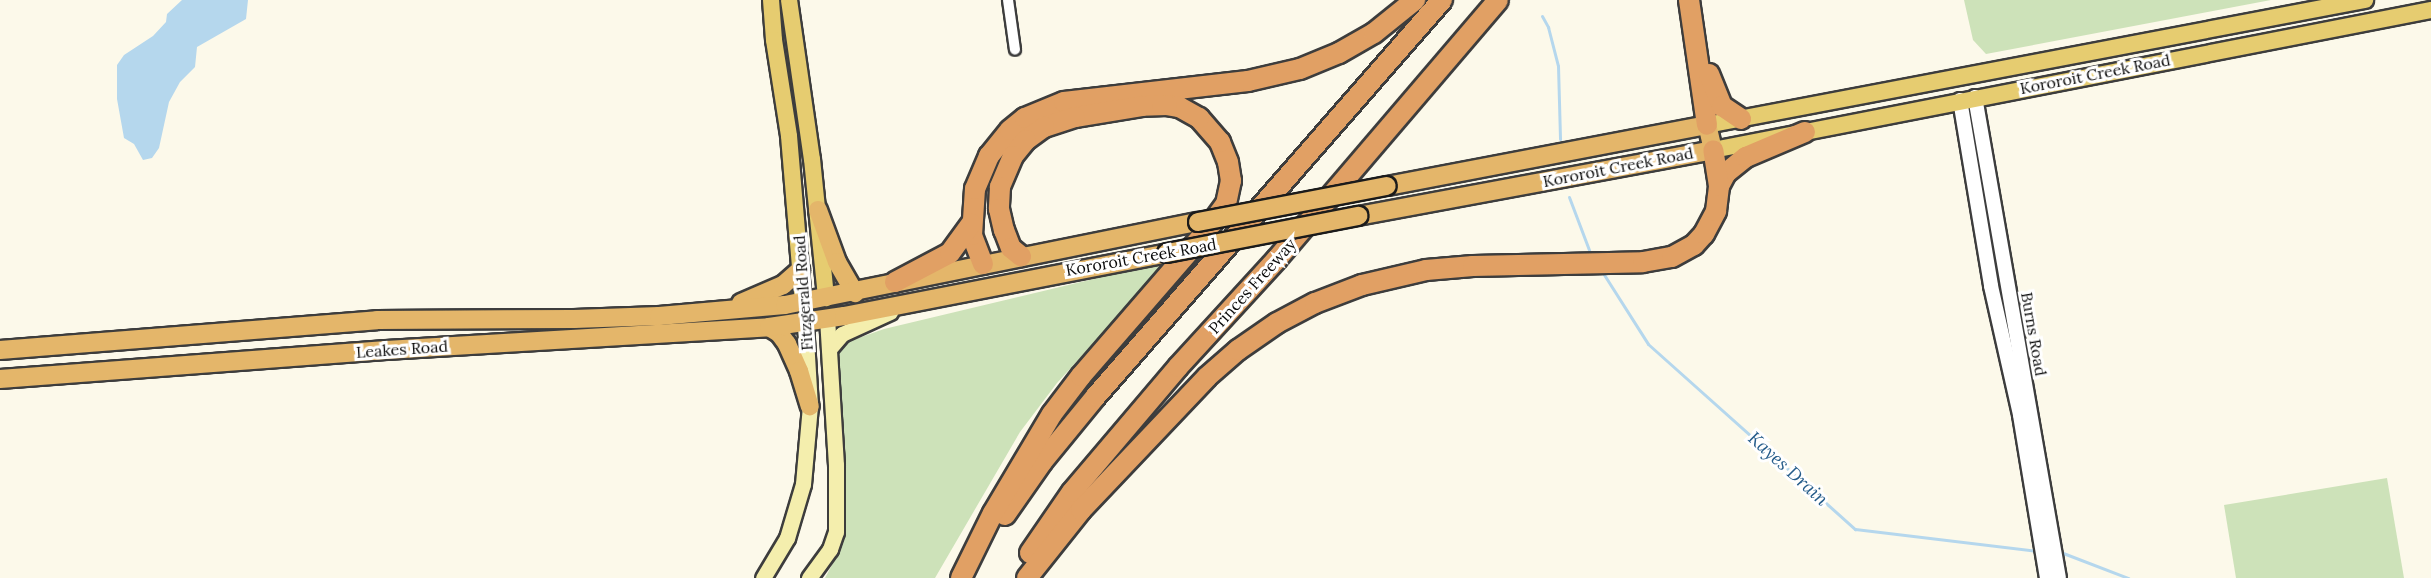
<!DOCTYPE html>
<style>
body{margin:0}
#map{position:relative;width:2431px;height:578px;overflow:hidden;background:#fcf9ea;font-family:Lora,serif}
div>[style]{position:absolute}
.green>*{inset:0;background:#cde2b9}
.water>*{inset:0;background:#b5d7ed}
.stream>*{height:3px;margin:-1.5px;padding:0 1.5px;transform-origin:1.5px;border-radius:1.5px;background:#b5d7ed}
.roads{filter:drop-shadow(2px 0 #3d3d3d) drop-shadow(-2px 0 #3d3d3d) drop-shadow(0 2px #3d3d3d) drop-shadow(0 -2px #3d3d3d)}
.minor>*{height:10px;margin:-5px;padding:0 5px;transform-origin:5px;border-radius:5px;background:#fff}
.tertiary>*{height:14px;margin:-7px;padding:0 7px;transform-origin:7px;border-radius:7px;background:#fff}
.secondary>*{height:15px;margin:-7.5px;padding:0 7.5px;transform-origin:7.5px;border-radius:7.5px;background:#f4eead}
.primary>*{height:16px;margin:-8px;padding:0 8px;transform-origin:8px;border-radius:8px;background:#e6cc70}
.trunk>*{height:18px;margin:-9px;padding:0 9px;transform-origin:9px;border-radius:9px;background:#e4b66a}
.motorway>*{height:20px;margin:-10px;padding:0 10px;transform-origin:10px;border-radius:10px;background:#e1a064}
.bridges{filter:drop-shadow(2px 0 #1b1b1b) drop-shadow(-2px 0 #1b1b1b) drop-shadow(0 2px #1b1b1b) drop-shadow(0 -2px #1b1b1b)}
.trunk-bridge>*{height:18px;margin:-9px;padding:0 9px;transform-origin:9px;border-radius:9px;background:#e4b66a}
span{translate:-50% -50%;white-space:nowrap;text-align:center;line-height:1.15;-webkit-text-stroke:6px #fff;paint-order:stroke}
.street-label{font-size:16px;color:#0a0a0a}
.water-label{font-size:18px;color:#255c8a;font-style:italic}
</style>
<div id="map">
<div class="green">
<div style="clip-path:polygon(1964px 0,2271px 0,1986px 54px,1973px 40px)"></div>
<div style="clip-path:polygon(1169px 261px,1057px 383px,1020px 432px,935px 578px,825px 578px,840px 550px,844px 521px,839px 352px,850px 341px,884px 329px)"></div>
<div style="clip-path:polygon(2387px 478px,2404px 578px,2236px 578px,2224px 505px)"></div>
</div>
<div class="water">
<div style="clip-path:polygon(182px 0,248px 0,246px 19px,197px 47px,195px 67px,180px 82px,169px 102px,159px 148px,152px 158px,143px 160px,134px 144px,124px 138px,117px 99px,117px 65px,124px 55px,153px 36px,166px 22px,167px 14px)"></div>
</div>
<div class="stream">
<div style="left:1542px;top:16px;width:13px;rotate:61deg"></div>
<div style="left:1548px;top:27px;width:40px;rotate:75.6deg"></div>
<div style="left:1558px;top:66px;width:73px;rotate:88.4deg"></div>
<div style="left:1569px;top:197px;width:57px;rotate:69.3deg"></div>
<div style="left:1603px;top:273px;width:84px;rotate:57.6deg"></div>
<div style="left:1648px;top:344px;width:278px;rotate:41.8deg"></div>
<div style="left:1855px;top:529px;width:182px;rotate:6.9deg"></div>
<div style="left:2063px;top:553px;width:70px;rotate:21deg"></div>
</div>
<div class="roads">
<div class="minor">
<div style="left:1008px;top:0;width:50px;rotate:82deg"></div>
</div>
<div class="tertiary">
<div style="left:1975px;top:97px;width:488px;rotate:80.1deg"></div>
<div style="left:1960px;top:100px;width:189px;rotate:80.5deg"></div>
<div style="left:1991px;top:286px;width:132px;rotate:77.3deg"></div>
<div style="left:2020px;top:415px;width:165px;rotate:80.6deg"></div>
</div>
<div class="secondary">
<div style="left:829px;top:349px;width:20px;rotate:-49deg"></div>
<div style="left:842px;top:334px;width:53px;rotate:-24.6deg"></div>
<div style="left:763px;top:578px;width:47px;rotate:-59deg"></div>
<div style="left:787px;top:538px;width:56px;rotate:-73.5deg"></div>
<div style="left:803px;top:484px;width:78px;rotate:-84.9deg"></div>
<div style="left:810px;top:406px;width:84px;rotate:-93.4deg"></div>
<div style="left:809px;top:578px;width:36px;rotate:-54deg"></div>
<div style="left:830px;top:549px;width:18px;rotate:-71deg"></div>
<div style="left:836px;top:532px;width:67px;rotate:-90deg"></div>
<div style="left:836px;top:465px;width:147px;rotate:-93.5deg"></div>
</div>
<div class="primary">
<div style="left:771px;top:0;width:40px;rotate:85.7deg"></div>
<div style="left:774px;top:40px;width:97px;rotate:81.1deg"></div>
<div style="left:789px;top:136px;width:167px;rotate:85.2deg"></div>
<div style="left:789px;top:0;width:161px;rotate:81.8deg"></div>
<div style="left:812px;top:159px;width:140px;rotate:84.2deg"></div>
<div style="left:1707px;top:125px;width:670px;rotate:-10.76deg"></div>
<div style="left:1713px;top:150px;width:732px;rotate:-11.03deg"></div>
</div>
<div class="trunk">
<div style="left:818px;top:210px;width:55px;rotate:69.9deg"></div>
<div style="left:837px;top:262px;width:36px;rotate:60deg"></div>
<div style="left:1358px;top:216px;width:361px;rotate:-10.5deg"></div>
<div style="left:1713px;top:150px;width:26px;rotate:-103deg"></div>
<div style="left:1707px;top:125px;width:326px;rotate:169.2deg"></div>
<div style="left:741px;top:303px;width:46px;rotate:-23.2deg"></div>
<div style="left:783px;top:285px;width:23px;rotate:-41deg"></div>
<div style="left:769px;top:327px;width:12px;rotate:31deg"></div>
<div style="left:779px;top:333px;width:14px;rotate:54deg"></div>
<div style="left:787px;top:344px;width:30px;rotate:66deg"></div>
<div style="left:799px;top:371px;width:37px;rotate:73deg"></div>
<div style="left:0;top:350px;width:378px;rotate:-4.5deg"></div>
<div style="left:377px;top:320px;width:197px;rotate:-0.3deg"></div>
<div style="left:574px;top:319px;width:85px;rotate:-2deg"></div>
<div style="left:659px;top:316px;width:126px;rotate:-5deg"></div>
<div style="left:785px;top:305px;width:421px;rotate:-11.4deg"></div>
<div style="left:0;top:379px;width:387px;rotate:-4.3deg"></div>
<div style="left:386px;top:350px;width:384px;rotate:-3.4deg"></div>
<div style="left:769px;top:327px;width:76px;rotate:-8.3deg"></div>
<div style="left:844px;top:316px;width:329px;rotate:-11deg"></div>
</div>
<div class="motorway">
<div style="left:1689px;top:0;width:126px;rotate:81.8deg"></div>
<div style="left:1709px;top:74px;width:35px;rotate:68deg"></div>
<div style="left:1722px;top:106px;width:23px;rotate:34deg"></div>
<div style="left:1719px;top:186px;width:15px;rotate:-62deg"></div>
<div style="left:1726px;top:173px;width:26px;rotate:-39deg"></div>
<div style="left:1746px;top:157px;width:64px;rotate:-23deg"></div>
<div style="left:983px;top:264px;width:31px;rotate:-111deg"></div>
<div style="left:972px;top:235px;width:46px;rotate:-86.3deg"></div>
<div style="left:975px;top:189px;width:36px;rotate:-67deg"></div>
<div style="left:989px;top:156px;width:33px;rotate:-51deg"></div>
<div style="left:1010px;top:130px;width:19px;rotate:-39deg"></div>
<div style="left:1025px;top:118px;width:42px;rotate:-22.3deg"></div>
<div style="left:1064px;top:102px;width:185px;rotate:-6.5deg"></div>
<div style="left:1248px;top:81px;width:53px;rotate:-13deg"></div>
<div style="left:1300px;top:69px;width:42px;rotate:-22.3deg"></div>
<div style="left:1339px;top:53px;width:40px;rotate:-29.7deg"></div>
<div style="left:1374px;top:33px;width:53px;rotate:-38.8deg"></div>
<div style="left:895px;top:282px;width:62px;rotate:-27.8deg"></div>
<div style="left:950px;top:253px;width:36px;rotate:-54deg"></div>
<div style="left:1005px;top:515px;width:65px;rotate:-55.1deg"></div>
<div style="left:1042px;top:462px;width:85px;rotate:-50.7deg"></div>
<div style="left:1096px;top:396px;width:526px;rotate:-48.86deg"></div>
<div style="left:1030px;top:553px;width:74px;rotate:-55.5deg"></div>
<div style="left:1072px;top:492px;width:164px;rotate:-49.7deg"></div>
<div style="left:1178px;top:367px;width:147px;rotate:-47.5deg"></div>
<div style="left:1277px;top:259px;width:340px;rotate:-49.5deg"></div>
<div style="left:961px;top:578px;width:72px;rotate:-63.8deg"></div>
<div style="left:993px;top:513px;width:115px;rotate:-59.2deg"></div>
<div style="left:1052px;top:414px;width:48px;rotate:-52.7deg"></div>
<div style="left:1081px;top:376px;width:188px;rotate:-49.1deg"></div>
<div style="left:1204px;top:234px;width:37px;rotate:-54deg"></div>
<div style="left:1226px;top:204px;width:24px;rotate:-78deg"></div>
<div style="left:1231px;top:181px;width:19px;rotate:-99deg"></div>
<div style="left:1228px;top:162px;width:22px;rotate:-112deg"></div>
<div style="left:1220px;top:142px;width:32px;rotate:-131deg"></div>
<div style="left:1199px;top:118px;width:23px;rotate:-151deg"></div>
<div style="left:1179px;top:107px;width:12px;rotate:-171deg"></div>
<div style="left:1167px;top:105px;width:24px;rotate:178deg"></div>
<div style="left:1143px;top:106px;width:69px;rotate:170.8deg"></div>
<div style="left:1075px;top:117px;width:33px;rotate:162deg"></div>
<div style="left:1044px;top:127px;width:22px;rotate:144deg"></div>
<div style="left:1026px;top:140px;width:21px;rotate:129deg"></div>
<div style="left:1013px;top:156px;width:34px;rotate:113deg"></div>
<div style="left:1000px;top:187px;width:22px;rotate:93deg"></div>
<div style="left:999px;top:209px;width:22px;rotate:77deg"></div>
<div style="left:1004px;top:230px;width:19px;rotate:69deg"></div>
<div style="left:1011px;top:248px;width:13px;rotate:39deg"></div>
<div style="left:1027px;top:578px;width:87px;rotate:-51.5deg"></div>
<div style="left:1081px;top:510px;width:183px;rotate:-46.5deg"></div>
<div style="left:1207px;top:377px;width:41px;rotate:-41.1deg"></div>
<div style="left:1238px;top:350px;width:47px;rotate:-34.7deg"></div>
<div style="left:1277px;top:323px;width:43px;rotate:-27.8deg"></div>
<div style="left:1315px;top:303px;width:50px;rotate:-21deg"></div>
<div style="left:1362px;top:285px;width:66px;rotate:-13.2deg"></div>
<div style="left:1426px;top:270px;width:47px;rotate:-4.9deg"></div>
<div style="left:1473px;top:266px;width:170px;rotate:-1.3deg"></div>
<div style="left:1643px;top:262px;width:29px;rotate:-10deg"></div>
<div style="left:1672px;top:257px;width:25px;rotate:-29deg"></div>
<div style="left:1694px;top:245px;width:15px;rotate:-48deg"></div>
<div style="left:1704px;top:234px;width:26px;rotate:-62deg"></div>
<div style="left:1716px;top:211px;width:25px;rotate:-83deg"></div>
<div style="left:1719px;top:186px;width:36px;rotate:-99deg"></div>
</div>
</div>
<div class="bridges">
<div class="trunk-bridge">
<div style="left:1198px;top:222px;width:192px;rotate:-10.8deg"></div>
<div style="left:1167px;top:253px;width:195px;rotate:-11deg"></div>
</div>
</div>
<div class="street-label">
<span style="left:2095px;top:74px;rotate:-11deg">Kororoit Creek Road</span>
<span style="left:1618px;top:167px;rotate:-11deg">Kororoit Creek Road</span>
<span style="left:1141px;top:257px;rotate:-10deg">Kororoit Creek Road</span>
<span style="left:1252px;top:286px;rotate:-48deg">Princes Freeway</span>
<span style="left:803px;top:293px;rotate:-94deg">Fitzgerald Road</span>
<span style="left:2034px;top:334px;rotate:80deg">Burns Road</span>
<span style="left:402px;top:349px;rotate:-4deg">Leakes Road</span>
</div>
<div class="water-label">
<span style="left:1788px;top:469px;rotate:42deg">Kayes Drain</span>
</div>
</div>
